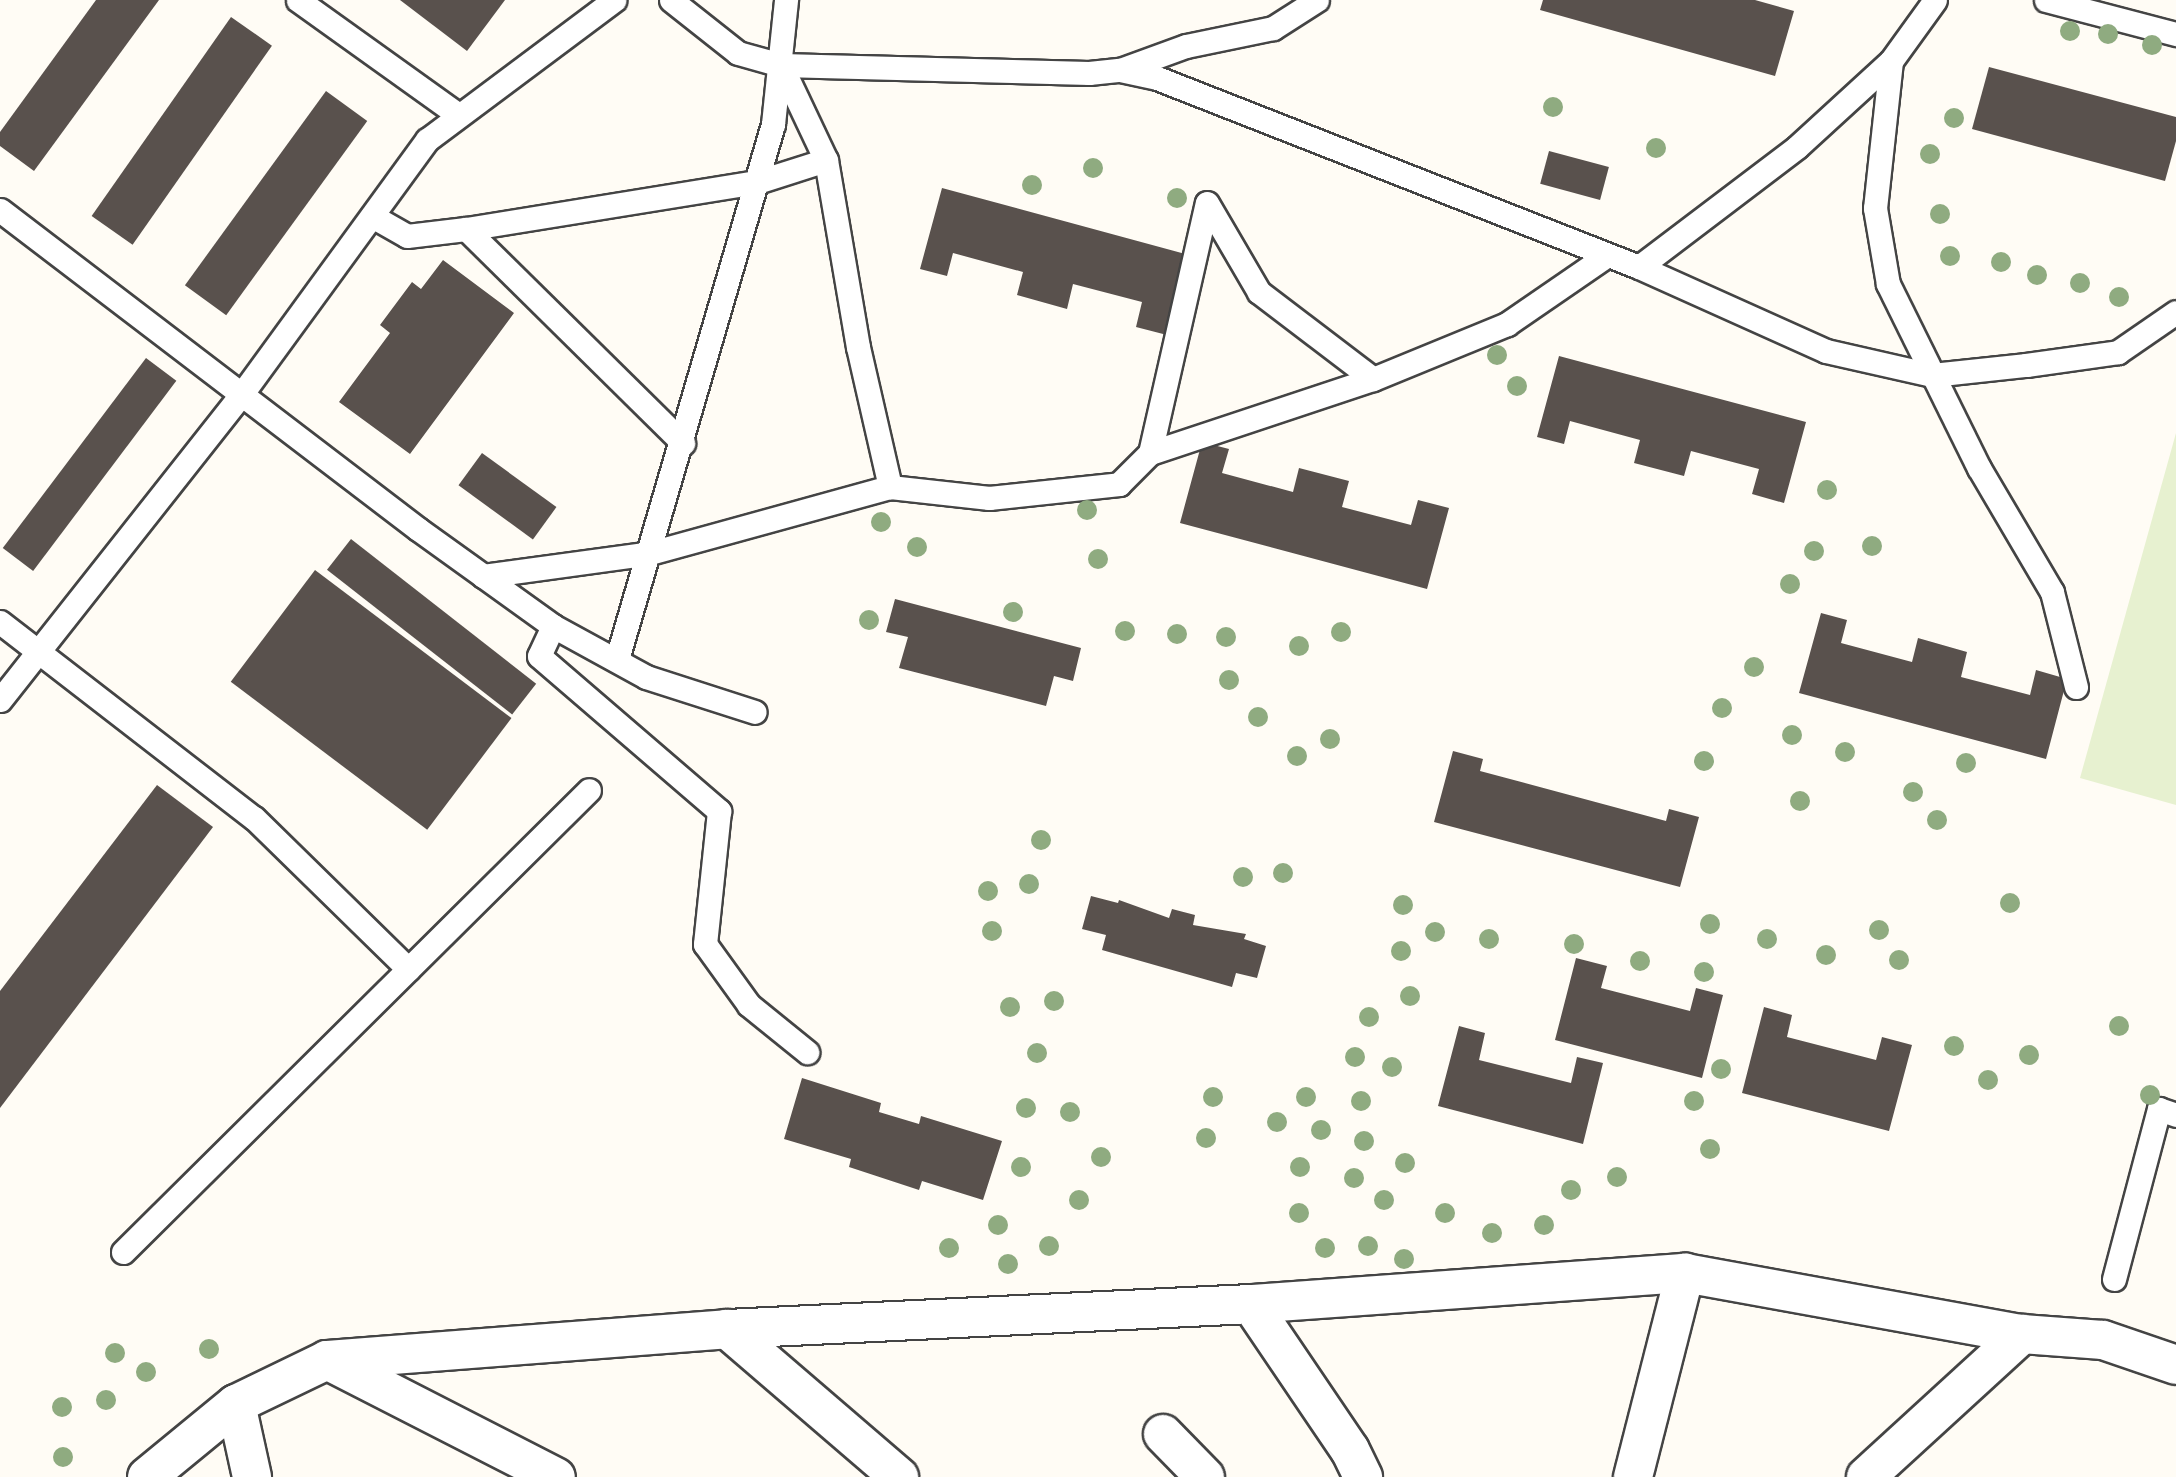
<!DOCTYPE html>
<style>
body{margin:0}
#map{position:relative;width:2176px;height:1477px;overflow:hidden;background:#fffcf5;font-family:Literata,serif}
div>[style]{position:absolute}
.pitch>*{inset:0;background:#e7f1d0}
.building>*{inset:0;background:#59514d;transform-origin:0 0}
.roads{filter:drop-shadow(2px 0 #444) drop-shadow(-2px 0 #444) drop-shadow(0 2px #444) drop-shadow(0 -2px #444)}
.service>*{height:23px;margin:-11.5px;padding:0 11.5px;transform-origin:11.5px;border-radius:11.5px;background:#fff}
.minor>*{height:38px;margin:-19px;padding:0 19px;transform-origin:19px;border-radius:19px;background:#fff}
.trees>*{width:20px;height:20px;margin:-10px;border-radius:50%;background:#8fab80}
span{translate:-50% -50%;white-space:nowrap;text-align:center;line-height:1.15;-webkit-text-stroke:7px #fff;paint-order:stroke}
</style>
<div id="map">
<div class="pitch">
<div style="clip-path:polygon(2176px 433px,2176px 805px,2080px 778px)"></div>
</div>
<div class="building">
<div style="clip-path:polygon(96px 0,159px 0,34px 171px,0 146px,0 132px)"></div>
<div style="clip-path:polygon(400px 0,505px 0,467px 51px)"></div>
<div style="clip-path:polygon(1543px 0,1755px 0,1794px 11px,1775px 76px,1540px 10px)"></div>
<div style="left:231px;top:17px;width:50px;height:243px;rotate:35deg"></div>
<div style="clip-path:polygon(1989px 67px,2176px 117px,2176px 141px,2165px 181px,1972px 129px)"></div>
<div style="left:326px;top:91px;width:51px;height:240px;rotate:36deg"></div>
<div style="left:1549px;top:151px;width:62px;height:34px;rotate:15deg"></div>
<div style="clip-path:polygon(942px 188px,1189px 255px,1167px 335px,1136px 327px,1142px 302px,1073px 284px,1067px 309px,1017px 295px,1023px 272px,953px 253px,947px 276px,920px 269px)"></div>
<div style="clip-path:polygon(443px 260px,514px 313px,410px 454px,339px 402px,390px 333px,380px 325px,412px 282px,421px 289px)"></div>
<div style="clip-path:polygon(1559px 356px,1806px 422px,1784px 503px,1752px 494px,1759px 469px,1691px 451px,1684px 476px,1634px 463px,1640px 440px,1570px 421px,1564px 444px,1537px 437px)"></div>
<div style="left:146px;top:358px;width:38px;height:238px;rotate:37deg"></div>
<div style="clip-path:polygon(1202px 442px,1229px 449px,1222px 473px,1293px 492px,1299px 468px,1349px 481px,1342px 507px,1411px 525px,1418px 500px,1449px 508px,1427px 589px,1180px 523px)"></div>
<div style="left:482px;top:453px;width:92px;height:40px;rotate:36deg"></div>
<div style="left:351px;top:539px;width:235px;height:39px;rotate:38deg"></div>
<div style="left:315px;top:570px;width:246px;height:140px;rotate:37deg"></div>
<div style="clip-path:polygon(895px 599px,1081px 648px,1073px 681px,1054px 676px,1046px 706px,899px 668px,908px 637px,886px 632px)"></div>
<div style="clip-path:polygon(1821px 613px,1847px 620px,1841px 643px,1912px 662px,1918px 638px,1967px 652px,1961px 677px,2030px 695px,2036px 670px,2067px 679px,2046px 759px,1799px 693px)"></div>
<div style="clip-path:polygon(1453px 751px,1483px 759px,1480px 771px,1666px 821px,1669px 809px,1699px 817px,1680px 887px,1434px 822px)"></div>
<div style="clip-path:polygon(157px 785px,213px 827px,0 1108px,0 991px)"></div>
<div style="clip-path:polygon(1091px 896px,1118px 903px,1119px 900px,1169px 918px,1172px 909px,1195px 915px,1193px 925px,1246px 934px,1244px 939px,1266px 946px,1257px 978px,1236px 973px,1232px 987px,1102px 950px,1106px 935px,1082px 929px)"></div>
<div style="clip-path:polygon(1576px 958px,1607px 966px,1601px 988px,1690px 1011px,1696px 988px,1723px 995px,1702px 1078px,1555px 1040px)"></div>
<div style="clip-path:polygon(1764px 1007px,1792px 1015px,1787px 1037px,1876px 1060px,1882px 1037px,1912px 1045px,1889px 1131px,1742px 1093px)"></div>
<div style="clip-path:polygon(1459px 1026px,1485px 1033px,1479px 1060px,1571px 1083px,1577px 1057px,1603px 1063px,1583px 1144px,1438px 1106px)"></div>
<div style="clip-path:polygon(802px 1078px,881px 1103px,879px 1112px,919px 1124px,921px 1116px,1002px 1141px,983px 1200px,922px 1181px,919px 1190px,849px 1167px,851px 1159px,784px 1139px)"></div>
</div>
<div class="roads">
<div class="service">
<div style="left:298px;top:0;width:196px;rotate:35.6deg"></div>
<div style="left:671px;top:0;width:85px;rotate:38.3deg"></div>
<div style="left:738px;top:53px;width:45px;rotate:15.6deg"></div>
<div style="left:781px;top:65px;width:308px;rotate:1.5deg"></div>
<div style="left:1089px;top:73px;width:31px;rotate:-6deg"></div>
<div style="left:1120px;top:70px;width:70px;rotate:-20deg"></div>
<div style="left:1186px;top:46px;width:89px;rotate:-11.7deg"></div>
<div style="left:1273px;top:28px;width:52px;rotate:-32.5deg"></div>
<div style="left:2046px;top:0;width:134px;rotate:14.7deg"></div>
<div style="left:1891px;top:61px;width:148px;rotate:96.2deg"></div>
<div style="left:1875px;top:208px;width:77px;rotate:80.3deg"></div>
<div style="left:1888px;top:284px;width:205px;rotate:63.7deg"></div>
<div style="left:1979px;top:468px;width:144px;rotate:59.5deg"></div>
<div style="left:2052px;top:592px;width:98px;rotate:75.8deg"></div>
<div style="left:781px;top:65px;width:105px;rotate:64.7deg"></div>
<div style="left:826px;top:160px;width:190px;rotate:80.3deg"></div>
<div style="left:858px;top:347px;width:144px;rotate:77.1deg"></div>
<div style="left:1120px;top:70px;width:38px;rotate:12deg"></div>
<div style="left:1157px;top:78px;width:518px;rotate:21.41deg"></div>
<div style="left:1639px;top:267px;width:205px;rotate:24.2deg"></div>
<div style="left:1826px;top:351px;width:109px;rotate:12.8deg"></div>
<div style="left:1932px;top:375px;width:95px;rotate:-6.1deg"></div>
<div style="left:2026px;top:365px;width:93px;rotate:-8deg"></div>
<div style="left:2118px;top:352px;width:70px;rotate:-34.6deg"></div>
<div style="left:0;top:210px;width:526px;rotate:37.35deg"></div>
<div style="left:418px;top:529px;width:166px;rotate:35.7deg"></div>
<div style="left:553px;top:626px;width:106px;rotate:28.7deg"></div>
<div style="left:646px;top:677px;width:114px;rotate:17.8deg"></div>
<div style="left:372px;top:216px;width:40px;rotate:29.7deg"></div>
<div style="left:407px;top:236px;width:59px;rotate:-6.8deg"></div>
<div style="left:466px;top:229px;width:295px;rotate:-9.2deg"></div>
<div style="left:757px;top:182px;width:72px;rotate:-17.7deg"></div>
<div style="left:466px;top:229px;width:305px;rotate:44.6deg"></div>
<div style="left:1639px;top:267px;width:198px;rotate:-37.2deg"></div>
<div style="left:1797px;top:147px;width:127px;rotate:-42.5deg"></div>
<div style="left:1891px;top:61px;width:75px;rotate:-54.2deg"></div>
<div style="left:1150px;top:453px;width:256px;rotate:-77.2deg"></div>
<div style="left:1207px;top:203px;width:103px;rotate:59.7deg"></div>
<div style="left:1259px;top:292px;width:143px;rotate:37.3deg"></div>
<div style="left:483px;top:576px;width:169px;rotate:-7.8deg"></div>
<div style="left:650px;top:553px;width:249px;rotate:-15.4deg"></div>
<div style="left:890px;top:487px;width:100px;rotate:6.3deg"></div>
<div style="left:989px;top:498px;width:131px;rotate:-6.1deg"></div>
<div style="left:1119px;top:484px;width:44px;rotate:-45deg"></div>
<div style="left:1150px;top:453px;width:235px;rotate:-18.4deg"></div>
<div style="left:1373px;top:379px;width:145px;rotate:-22.3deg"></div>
<div style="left:1507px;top:324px;width:120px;rotate:-34.5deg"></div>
<div style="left:0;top:622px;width:321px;rotate:37.7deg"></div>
<div style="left:254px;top:818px;width:216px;rotate:44.4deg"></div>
<div style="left:553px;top:626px;width:33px;rotate:115deg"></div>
<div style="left:539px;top:656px;width:238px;rotate:40.7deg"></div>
<div style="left:719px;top:811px;width:134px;rotate:96deg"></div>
<div style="left:705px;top:944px;width:75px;rotate:54.2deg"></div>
<div style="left:749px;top:1005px;width:75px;rotate:39deg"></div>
<div style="left:617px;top:659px;width:557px;rotate:-73.74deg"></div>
<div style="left:773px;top:124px;width:125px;rotate:-84deg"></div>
<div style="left:0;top:700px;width:389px;rotate:-51.7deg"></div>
<div style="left:241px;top:395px;width:316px;rotate:-53.9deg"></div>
<div style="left:427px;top:140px;width:234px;rotate:-36.8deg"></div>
<div style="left:123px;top:1252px;width:656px;rotate:-44.75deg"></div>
<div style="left:2114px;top:1279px;width:176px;rotate:-75.2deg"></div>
<div style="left:2159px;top:1109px;width:18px;rotate:19deg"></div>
</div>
<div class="minor">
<div style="left:1251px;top:1304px;width:176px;rotate:55.9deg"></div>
<div style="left:1350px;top:1450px;width:30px;rotate:64deg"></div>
<div style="left:727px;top:1329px;width:227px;rotate:40.7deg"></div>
<div style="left:327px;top:1360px;width:257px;rotate:27.1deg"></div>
<div style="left:236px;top:1404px;width:75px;rotate:77.6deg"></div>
<div style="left:1163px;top:1434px;width:60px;rotate:45.7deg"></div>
<div style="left:147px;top:1477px;width:115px;rotate:-39.4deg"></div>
<div style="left:236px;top:1404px;width:101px;rotate:-25.8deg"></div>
<div style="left:327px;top:1360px;width:401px;rotate:-4.4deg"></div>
<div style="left:727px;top:1329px;width:525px;rotate:-2.73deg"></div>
<div style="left:1251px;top:1304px;width:435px;rotate:-4.1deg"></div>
<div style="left:1685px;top:1273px;width:342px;rotate:10.3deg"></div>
<div style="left:2022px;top:1334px;width:81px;rotate:4.2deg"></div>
<div style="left:2103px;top:1340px;width:77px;rotate:18.9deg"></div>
<div style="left:1633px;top:1477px;width:211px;rotate:-75.7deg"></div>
<div style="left:1866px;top:1477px;width:212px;rotate:-42.5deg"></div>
</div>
</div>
<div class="trees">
<div style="left:2070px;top:31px"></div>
<div style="left:2108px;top:34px"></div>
<div style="left:2152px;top:45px"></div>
<div style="left:1553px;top:107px"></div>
<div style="left:1954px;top:118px"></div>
<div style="left:1656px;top:148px"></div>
<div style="left:1930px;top:154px"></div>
<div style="left:1093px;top:168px"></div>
<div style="left:1032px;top:185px"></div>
<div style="left:1177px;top:198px"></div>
<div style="left:1940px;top:214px"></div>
<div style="left:1950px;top:256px"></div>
<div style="left:2001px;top:262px"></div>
<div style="left:2037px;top:275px"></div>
<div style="left:2080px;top:283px"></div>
<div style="left:2119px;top:297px"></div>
<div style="left:1497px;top:355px"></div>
<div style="left:1517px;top:386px"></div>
<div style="left:1827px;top:490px"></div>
<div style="left:1087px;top:510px"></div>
<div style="left:881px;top:522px"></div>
<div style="left:1872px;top:546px"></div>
<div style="left:917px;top:547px"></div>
<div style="left:1814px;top:551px"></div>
<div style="left:1098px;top:559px"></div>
<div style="left:1790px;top:584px"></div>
<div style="left:1013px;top:612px"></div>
<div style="left:869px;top:620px"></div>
<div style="left:1125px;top:631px"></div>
<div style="left:1341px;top:632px"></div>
<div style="left:1177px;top:634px"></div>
<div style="left:1226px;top:637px"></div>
<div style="left:1299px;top:646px"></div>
<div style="left:1754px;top:667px"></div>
<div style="left:1229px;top:680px"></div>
<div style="left:1722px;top:708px"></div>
<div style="left:1258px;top:717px"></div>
<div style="left:1792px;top:735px"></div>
<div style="left:1330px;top:739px"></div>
<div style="left:1845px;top:752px"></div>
<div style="left:1297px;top:756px"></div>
<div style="left:1704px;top:761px"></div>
<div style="left:1966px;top:763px"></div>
<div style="left:1913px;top:792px"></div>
<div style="left:1800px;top:801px"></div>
<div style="left:1937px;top:820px"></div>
<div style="left:1041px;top:840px"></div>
<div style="left:1283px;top:873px"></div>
<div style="left:1243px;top:877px"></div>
<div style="left:1029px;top:884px"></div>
<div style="left:988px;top:891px"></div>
<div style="left:2010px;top:903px"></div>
<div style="left:1403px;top:905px"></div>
<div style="left:1710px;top:924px"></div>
<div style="left:1879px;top:930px"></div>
<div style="left:992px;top:931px"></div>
<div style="left:1435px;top:932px"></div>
<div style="left:1489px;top:939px"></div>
<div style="left:1767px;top:939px"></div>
<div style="left:1574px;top:944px"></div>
<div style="left:1401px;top:951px"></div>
<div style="left:1826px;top:955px"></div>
<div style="left:1899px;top:960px"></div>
<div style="left:1640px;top:961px"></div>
<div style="left:1704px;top:972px"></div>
<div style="left:1410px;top:996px"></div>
<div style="left:1054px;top:1001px"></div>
<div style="left:1010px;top:1007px"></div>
<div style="left:1369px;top:1017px"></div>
<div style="left:2119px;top:1026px"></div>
<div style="left:1954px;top:1046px"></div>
<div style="left:1037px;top:1053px"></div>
<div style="left:2029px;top:1055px"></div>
<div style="left:1355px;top:1057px"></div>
<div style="left:1392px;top:1067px"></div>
<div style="left:1721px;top:1069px"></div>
<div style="left:1988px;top:1080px"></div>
<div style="left:2150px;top:1095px"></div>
<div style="left:1213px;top:1097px"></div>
<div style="left:1306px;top:1097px"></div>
<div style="left:1361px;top:1101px"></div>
<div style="left:1694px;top:1101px"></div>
<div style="left:1026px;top:1108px"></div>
<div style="left:1070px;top:1112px"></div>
<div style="left:1277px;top:1122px"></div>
<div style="left:1321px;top:1130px"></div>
<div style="left:1206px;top:1138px"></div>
<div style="left:1364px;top:1141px"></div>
<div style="left:1710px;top:1149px"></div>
<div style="left:1101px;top:1157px"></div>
<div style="left:1405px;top:1163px"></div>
<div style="left:1021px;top:1167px"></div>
<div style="left:1300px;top:1167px"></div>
<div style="left:1617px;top:1177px"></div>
<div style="left:1354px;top:1178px"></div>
<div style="left:1571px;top:1190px"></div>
<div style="left:1079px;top:1200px"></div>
<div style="left:1384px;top:1200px"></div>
<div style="left:1299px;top:1213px"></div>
<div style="left:1445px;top:1213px"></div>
<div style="left:998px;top:1225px"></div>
<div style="left:1544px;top:1225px"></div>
<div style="left:1492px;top:1233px"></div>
<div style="left:1049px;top:1246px"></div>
<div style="left:1368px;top:1246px"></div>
<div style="left:949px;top:1248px"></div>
<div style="left:1325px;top:1248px"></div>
<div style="left:1404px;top:1259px"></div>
<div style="left:1008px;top:1264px"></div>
<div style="left:209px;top:1349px"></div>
<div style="left:115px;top:1353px"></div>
<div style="left:146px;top:1372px"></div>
<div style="left:106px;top:1400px"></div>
<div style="left:62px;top:1407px"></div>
<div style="left:63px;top:1457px"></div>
</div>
</div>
